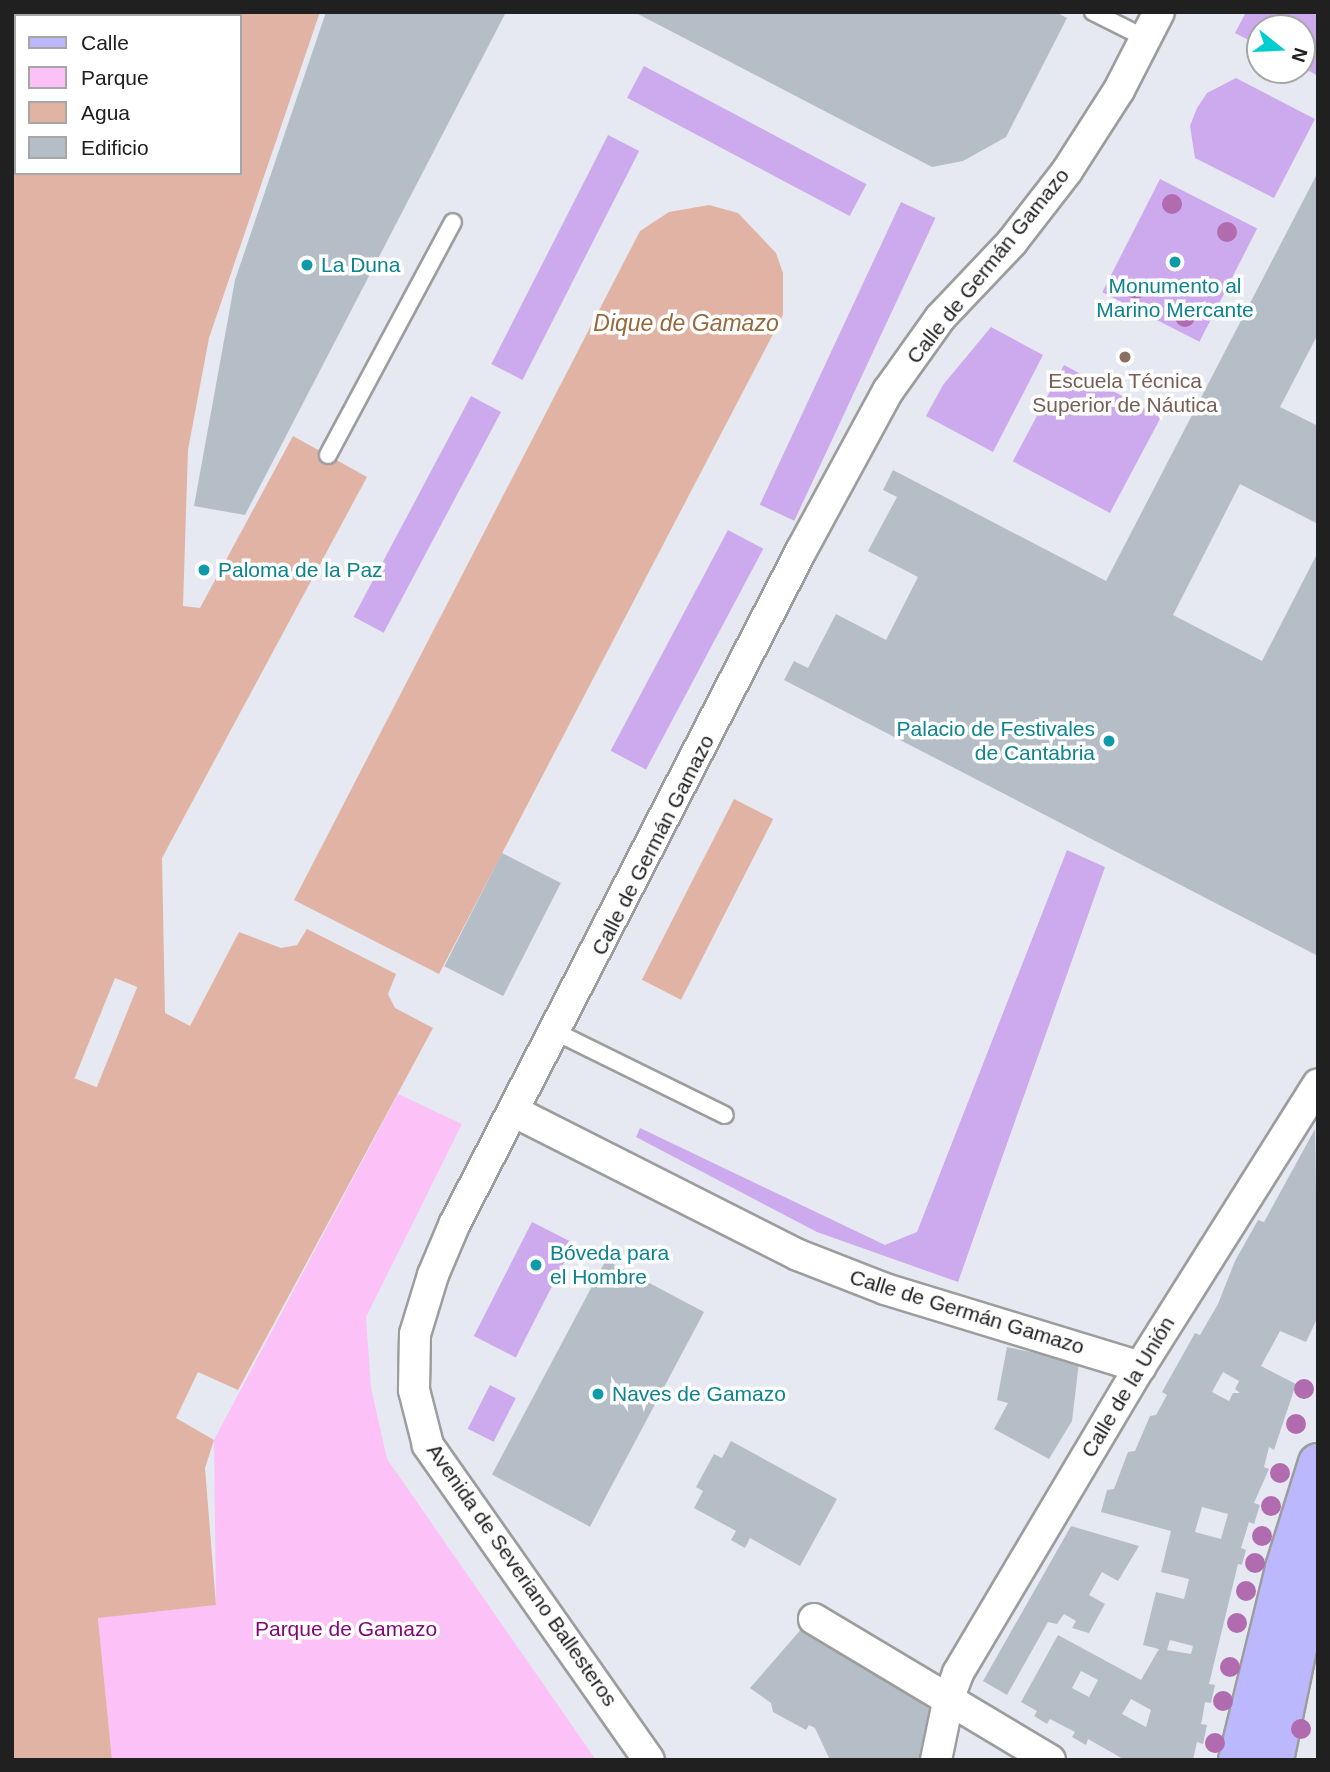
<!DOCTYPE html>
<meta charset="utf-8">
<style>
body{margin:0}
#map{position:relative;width:1330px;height:1772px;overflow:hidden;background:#e6e9f1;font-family:Helvetica,sans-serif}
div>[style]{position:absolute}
.grass>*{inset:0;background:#cda9ed;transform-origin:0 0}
.park>*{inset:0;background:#fcc1f7}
.water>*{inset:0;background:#e1b3a4;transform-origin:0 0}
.pier>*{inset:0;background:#e6e9f1;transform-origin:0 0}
.building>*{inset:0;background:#b5bec6;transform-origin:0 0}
.roads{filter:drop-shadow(2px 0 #9d9d9d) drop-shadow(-2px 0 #9d9d9d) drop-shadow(0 2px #9d9d9d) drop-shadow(0 -2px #9d9d9d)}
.lane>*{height:16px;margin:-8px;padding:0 8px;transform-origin:8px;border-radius:8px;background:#fff}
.street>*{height:30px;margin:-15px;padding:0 15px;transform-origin:15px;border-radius:15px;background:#fff}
.secondary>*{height:38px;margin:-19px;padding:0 19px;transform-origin:19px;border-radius:19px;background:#bcb8fd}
.trees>*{width:20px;height:20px;margin:-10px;border-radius:50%;background:#b16cb0}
.dots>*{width:19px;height:19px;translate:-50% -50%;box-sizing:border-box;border:4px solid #fff;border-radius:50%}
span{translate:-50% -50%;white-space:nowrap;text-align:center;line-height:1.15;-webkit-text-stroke:7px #fff;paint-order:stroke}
.culture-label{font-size:21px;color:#0d838f}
.left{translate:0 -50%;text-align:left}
.right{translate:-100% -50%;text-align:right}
.street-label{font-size:21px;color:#202020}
.education-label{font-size:21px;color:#785e54}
.park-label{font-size:21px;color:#86067a}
.water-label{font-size:23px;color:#95693b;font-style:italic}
.frame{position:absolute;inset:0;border:14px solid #202020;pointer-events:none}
.legend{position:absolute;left:14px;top:14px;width:228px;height:161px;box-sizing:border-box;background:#fff;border:2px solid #a6a6a6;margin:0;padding:9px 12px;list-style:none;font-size:21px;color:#202020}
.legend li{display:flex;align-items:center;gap:14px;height:35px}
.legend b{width:35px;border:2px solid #a6a6a6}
.north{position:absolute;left:1246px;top:14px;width:70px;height:70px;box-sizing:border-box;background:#fff;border:2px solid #a6a6a6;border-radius:50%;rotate:108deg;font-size:19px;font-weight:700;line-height:28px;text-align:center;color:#202020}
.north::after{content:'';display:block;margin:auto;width:24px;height:32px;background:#00cdd0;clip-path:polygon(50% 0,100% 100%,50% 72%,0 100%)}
</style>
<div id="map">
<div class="grass">
<div style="clip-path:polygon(1246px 12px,1318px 12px,1318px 76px,1302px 67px,1302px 28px,1260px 28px,1260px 46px,1235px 33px)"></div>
<div style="left:644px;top:66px;width:252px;height:36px;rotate:28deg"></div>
<div style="clip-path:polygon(1236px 78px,1315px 119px,1274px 198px,1195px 158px,1190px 126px,1197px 108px,1207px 93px)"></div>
<div style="left:608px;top:135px;width:35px;height:257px;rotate:27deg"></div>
<div style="left:1160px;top:179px;width:109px;height:127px;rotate:27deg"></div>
<div style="left:901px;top:202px;width:38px;height:334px;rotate:25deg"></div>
<div style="clip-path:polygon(991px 327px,1043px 355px,993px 452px,926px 416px,943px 385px)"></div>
<div style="left:1064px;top:365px;width:110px;height:109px;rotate:28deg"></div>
<div style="left:471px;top:396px;width:34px;height:250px;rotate:28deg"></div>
<div style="left:728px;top:530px;width:40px;height:250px;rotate:28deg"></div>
<div style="clip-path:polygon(1067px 850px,1105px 867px,958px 1282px,817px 1232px,636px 1137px,640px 1128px,885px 1245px,917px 1232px)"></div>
<div style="left:532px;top:1222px;width:47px;height:128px;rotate:27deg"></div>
<div style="left:490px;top:1385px;width:29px;height:49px;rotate:27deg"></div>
</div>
<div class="park">
<div style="clip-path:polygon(398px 1094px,462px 1124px,366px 1317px,371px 1388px,387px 1459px,596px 1760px,112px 1760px,98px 1617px,216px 1605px,214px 1440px)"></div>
</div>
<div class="water">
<div style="clip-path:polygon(evenodd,12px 12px,320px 12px,209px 338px,188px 450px,183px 606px,200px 608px,293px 436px,367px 477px,162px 858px,165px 1013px,190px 1026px,239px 932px,281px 948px,297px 945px,307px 929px,396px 974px,388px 994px,395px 1008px,433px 1028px,238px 1390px,198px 1372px,176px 1418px,214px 1440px,205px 1468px,216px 1605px,98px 1618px,112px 1760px,12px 1760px,12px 12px,16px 16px,240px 16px,240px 173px,16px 173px,16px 16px)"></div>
<div style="clip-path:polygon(709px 205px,738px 213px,776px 253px,783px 273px,783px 315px,439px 974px,294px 900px,640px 231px,669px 212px)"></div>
<div style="left:734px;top:799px;width:44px;height:203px;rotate:27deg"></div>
</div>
<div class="pier">
<div style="left:115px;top:978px;width:24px;height:108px;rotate:22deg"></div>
</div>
<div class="building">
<div style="clip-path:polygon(326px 12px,506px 12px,245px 515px,194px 506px,235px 280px)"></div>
<div style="clip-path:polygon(634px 12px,1056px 12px,1067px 18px,1006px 137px,963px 161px,932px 167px)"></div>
<div style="clip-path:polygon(1318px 172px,1318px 334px,1280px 407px,1318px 426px,1318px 524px,1240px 484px,1173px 615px,1262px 661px,1318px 552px,1318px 956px,784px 680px,794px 661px,808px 668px,836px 614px,886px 640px,918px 577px,868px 551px,897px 497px,883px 490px,893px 470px,1106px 581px)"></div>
<div style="left:502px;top:853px;width:66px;height:127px;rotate:27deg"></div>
<div style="clip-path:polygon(evenodd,1315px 1129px,1318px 1317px,1306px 1342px,1280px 1331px,1261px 1366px,1296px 1384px,1274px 1450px,1269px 1447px,1264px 1467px,1269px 1469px,1254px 1503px,1260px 1505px,1254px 1524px,1249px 1522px,1241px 1548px,1246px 1550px,1242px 1565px,1238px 1564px,1209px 1684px,1215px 1685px,1211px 1703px,1205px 1702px,1202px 1720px,1201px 1724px,1207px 1725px,1203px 1744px,1197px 1742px,1193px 1760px,1125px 1760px,1088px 1739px,1086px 1745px,1072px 1737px,1075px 1732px,1050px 1719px,1047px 1724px,1034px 1716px,1037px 1711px,1021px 1702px,1058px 1635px,1141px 1680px,1159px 1649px,1143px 1645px,1156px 1592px,1184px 1599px,1189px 1579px,1161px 1572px,1171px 1531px,1101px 1512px,1107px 1490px,1114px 1489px,1128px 1452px,1135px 1451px,1150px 1416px,1156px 1415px,1167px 1395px,1162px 1392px,1195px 1333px,1200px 1335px,1218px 1304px,1235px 1261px,1258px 1220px,1264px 1222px,1315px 1129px,1223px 1372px,1239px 1381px,1235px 1389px,1240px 1393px,1233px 1393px,1229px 1401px,1212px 1392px,1223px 1372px,1315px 1129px,1202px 1507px,1228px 1514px,1221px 1539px,1195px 1532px,1202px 1507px,1315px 1129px,1170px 1640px,1193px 1646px,1191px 1654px,1167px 1650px,1170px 1640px,1315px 1129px,1081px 1671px,1098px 1680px,1089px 1697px,1072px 1688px,1081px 1671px,1315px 1129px,1131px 1699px,1151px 1710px,1146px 1727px,1122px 1714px,1131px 1699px)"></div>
<div style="left:606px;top:1260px;width:111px;height:243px;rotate:28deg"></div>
<div style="clip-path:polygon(1007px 1347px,1079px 1362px,1072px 1421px,1049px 1459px,994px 1429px,1008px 1403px,997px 1400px)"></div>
<div style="clip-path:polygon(731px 1441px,837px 1499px,800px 1566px,750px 1538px,745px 1548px,731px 1540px,736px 1531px,694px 1508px,703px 1491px,696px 1487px,714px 1454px,722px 1458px)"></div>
<div style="clip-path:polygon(1071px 1526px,1139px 1546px,1118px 1581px,1102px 1572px,1089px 1595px,1105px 1604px,1089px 1633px,1072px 1628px,1076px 1621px,1064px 1614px,1057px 1624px,1048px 1622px,1007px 1695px,983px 1681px)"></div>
<div style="clip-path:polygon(803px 1627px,933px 1702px,928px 1760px,830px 1760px,815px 1728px,809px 1725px,806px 1730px,773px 1712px,771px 1703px,750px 1688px)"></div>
</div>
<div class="roads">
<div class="lane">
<div style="left:1093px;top:12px;width:60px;rotate:26.6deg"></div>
<div style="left:328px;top:455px;width:264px;rotate:-61.8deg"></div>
<div style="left:556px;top:1032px;width:188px;rotate:26.2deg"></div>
</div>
<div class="street">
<div style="left:513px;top:1111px;width:319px;rotate:26.8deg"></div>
<div style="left:798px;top:1255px;width:93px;rotate:21.3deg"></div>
<div style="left:885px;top:1289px;width:267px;rotate:17deg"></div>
<div style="left:814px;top:1619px;width:275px;rotate:30.9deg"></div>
<div style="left:649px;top:1760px;width:385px;rotate:-125.1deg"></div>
<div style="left:428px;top:1445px;width:57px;rotate:-104.3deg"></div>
<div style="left:414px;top:1390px;width:56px;rotate:-89deg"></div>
<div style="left:415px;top:1334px;width:62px;rotate:-73deg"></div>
<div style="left:433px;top:1275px;width:56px;rotate:-67.1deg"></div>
<div style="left:455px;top:1223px;width:756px;rotate:-62.76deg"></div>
<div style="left:801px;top:551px;width:182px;rotate:-61.5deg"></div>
<div style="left:888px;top:391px;width:90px;rotate:-54.5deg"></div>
<div style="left:940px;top:318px;width:105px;rotate:-46.5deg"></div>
<div style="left:1012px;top:242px;width:90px;rotate:-52.2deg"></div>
<div style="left:1067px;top:171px;width:96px;rotate:-57.3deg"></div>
<div style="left:1119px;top:90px;width:88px;rotate:-62.9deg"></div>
<div style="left:936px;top:1760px;width:64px;rotate:-78.3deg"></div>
<div style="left:949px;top:1697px;width:26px;rotate:-69deg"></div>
<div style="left:958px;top:1673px;width:356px;rotate:-59.3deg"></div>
<div style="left:1140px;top:1367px;width:334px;rotate:-57.8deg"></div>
</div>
<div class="secondary">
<div style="left:1238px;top:1760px;width:198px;rotate:-76.2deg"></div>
<div style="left:1285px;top:1568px;width:110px;rotate:-72.6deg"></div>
<div style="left:1274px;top:1760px;width:217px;rotate:-78.3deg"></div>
</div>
</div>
<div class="trees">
<div style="left:1172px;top:204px"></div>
<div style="left:1227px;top:232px"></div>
<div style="left:1136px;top:289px"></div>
<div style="left:1185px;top:317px"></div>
<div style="left:1304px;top:1389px"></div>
<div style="left:1296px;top:1424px"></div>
<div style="left:1280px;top:1473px"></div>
<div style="left:1271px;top:1506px"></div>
<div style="left:1262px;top:1536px"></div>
<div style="left:1255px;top:1563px"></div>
<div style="left:1246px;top:1591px"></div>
<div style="left:1237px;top:1623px"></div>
<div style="left:1230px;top:1667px"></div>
<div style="left:1223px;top:1701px"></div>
<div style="left:1301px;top:1729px"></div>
<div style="left:1215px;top:1743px"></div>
</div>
<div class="dots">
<div style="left:1175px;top:262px;background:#0f9aa8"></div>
<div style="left:307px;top:265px;background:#0f9aa8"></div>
<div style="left:1125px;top:357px;background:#8d6e63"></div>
<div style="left:204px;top:570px;background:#0f9aa8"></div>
<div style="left:1109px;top:741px;background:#0f9aa8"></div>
<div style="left:536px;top:1265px;background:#0f9aa8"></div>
<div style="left:598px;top:1394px;background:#0f9aa8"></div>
</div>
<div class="culture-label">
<span class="left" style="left:321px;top:265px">La Duna</span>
<span style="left:1175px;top:298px">Monumento al<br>Marino Mercante</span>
<span class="left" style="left:218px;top:570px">Paloma de la Paz</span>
<span class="right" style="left:1095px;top:741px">Palacio de Festivales<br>de Cantabria</span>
<span class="left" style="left:550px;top:1265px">Bóveda para<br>el Hombre</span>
<span class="left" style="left:612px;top:1394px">Naves de Gamazo</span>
</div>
<div class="street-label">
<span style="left:988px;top:266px;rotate:-51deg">Calle de Germán Gamazo</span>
<span style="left:653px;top:845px;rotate:-63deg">Calle de Germán Gamazo</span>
<span style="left:967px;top:1312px;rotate:17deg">Calle de Germán Gamazo</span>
<span style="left:1128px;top:1387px;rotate:-59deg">Calle de la Unión</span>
<span style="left:522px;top:1575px;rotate:55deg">Avenida de Severiano Ballesteros</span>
</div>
<div class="education-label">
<span style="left:1125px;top:393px">Escuela Técnica<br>Superior de Náutica</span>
</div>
<div class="park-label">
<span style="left:346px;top:1629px">Parque de Gamazo</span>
</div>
<div class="water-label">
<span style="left:686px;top:323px">Dique de Gamazo</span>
</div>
<div class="frame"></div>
<ul class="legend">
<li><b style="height:9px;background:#bcb8fd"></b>Calle</li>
<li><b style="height:19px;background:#fcc1f7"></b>Parque</li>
<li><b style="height:19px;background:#e1b3a4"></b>Agua</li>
<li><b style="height:19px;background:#b5bec6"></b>Edificio</li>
</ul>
<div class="north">N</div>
</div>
